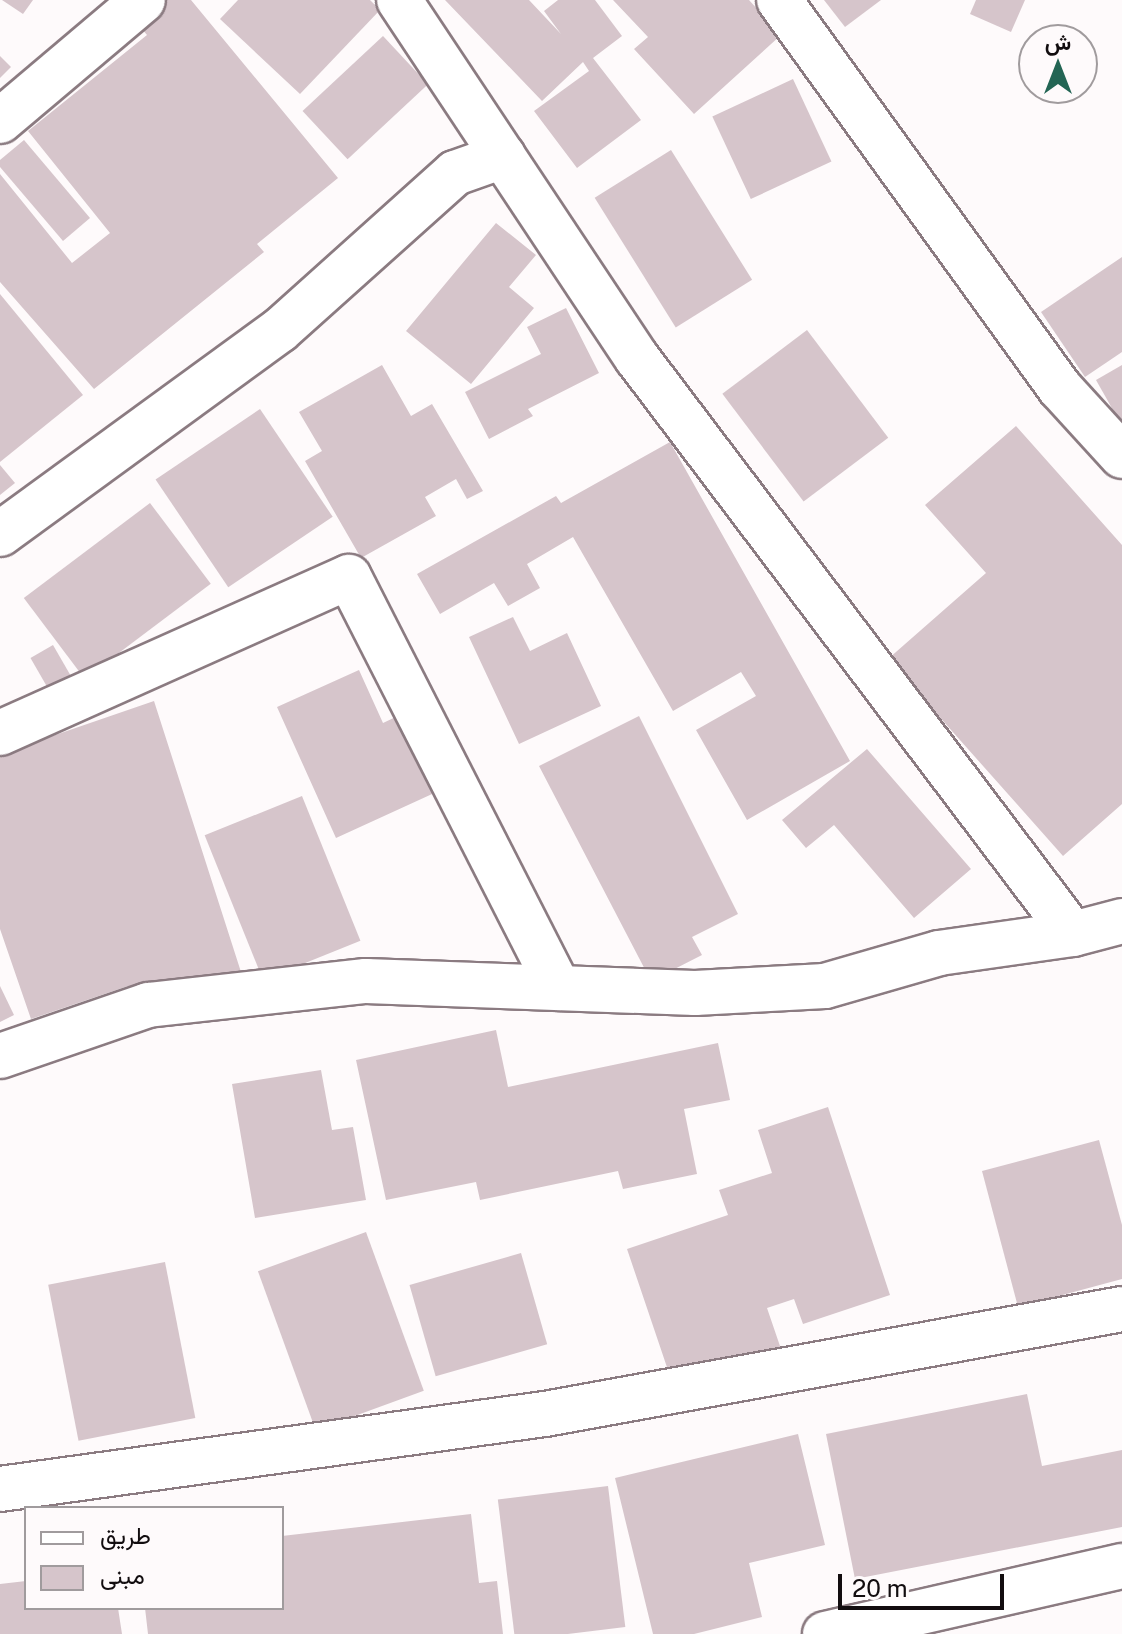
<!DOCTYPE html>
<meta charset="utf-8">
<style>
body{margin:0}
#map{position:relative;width:1122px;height:1634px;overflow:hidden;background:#fefafb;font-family:"Public Sans",Vazirmatn,sans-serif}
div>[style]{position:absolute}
.building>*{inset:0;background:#d6c5cb;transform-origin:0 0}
.roads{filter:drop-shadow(2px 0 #8b7b81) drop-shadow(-2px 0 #8b7b81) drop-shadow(0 2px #8b7b81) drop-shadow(0 -2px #8b7b81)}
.minor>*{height:44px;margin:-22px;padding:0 22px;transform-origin:22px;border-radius:22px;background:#fff}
span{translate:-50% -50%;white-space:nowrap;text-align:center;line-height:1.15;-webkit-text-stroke:6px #fefafb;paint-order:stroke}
.legend{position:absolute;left:24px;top:1506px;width:260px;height:104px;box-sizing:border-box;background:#fefafb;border:2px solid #a09b9d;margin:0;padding:10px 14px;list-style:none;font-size:24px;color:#120d0f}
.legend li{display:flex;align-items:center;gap:16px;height:40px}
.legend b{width:40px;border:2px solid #a09b9d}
.north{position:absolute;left:1018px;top:24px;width:80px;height:80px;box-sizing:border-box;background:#fefafb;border:2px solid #a09b9d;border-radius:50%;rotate:0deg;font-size:22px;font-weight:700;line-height:32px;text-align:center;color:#120d0f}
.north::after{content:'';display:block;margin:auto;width:28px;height:36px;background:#236554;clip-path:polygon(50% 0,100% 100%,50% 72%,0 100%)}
.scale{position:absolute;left:838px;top:1574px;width:166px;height:36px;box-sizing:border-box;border:4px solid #120d0f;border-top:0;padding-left:10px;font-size:24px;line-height:28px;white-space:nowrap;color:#120d0f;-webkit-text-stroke:6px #fefafb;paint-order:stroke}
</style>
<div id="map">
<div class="building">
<div style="clip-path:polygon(2px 0,33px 0,23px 14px)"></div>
<div style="clip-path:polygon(166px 0,191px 0,338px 178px,257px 244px,264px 252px,94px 389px,0 282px,0 174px,72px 263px,110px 233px,28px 131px,147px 35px,137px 23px)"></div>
<div style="clip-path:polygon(238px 0,370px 0,380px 10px,300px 94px,220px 19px)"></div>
<div style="clip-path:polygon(445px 0,529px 0,561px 34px,544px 11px,558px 0,595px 0,622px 36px,593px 58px,641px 120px,577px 168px,534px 111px,589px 71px,583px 62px,542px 101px)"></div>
<div style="clip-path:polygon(613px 0,749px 0,781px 35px,694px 114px,634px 49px,648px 37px)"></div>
<div style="clip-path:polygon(824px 0,881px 0,845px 27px)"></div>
<div style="clip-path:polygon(976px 0,1025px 0,1011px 32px,970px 14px)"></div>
<div style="left:383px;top:36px;width:66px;height:110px;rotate:47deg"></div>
<div style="clip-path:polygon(0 56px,11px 67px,0 78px)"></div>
<div style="left:793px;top:79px;width:91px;height:89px;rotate:65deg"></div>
<div style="clip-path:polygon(24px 140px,90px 218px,63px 241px,0 167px,0 160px)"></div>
<div style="left:671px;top:150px;width:153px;height:90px;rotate:58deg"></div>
<div style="clip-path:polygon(496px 223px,536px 255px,509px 287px,534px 308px,471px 384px,406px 331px)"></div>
<div style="clip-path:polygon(1122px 257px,1122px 352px,1085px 377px,1041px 312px)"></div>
<div style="clip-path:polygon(0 294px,83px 395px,0 462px)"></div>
<div style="clip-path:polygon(566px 308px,599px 373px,528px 409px,533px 416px,489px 439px,465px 392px,541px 354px,527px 327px)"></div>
<div style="left:807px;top:330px;width:135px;height:106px;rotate:53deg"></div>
<div style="clip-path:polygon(382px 365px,411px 416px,432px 404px,483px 491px,467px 499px,456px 479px,425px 497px,436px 516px,361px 558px,305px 461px,322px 451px,299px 412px)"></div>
<div style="clip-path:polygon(1122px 365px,1122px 426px,1096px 380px)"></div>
<div style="left:260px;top:409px;width:130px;height:126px;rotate:56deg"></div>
<div style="clip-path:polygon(1016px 426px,1122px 545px,1122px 804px,1063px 856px,888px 659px,986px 573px,925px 505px)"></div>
<div style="clip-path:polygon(670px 442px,850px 761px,747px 820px,696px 730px,756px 696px,741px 672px,673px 711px,573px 537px,527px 564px,540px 588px,508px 606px,494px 583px,440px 614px,417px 574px,556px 496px,561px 503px)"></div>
<div style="clip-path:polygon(0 465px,15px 483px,0 495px)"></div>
<div style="left:150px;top:503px;width:101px;height:158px;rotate:53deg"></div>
<div style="clip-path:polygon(513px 617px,530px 651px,567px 633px,601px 706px,519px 744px,469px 637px)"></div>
<div style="left:53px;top:645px;width:64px;height:26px;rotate:60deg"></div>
<div style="clip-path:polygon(359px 670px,383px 723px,419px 706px,454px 784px,336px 838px,277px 707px)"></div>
<div style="clip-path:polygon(154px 701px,241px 972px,133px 1000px,128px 986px,31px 1019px,0 929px,0 754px)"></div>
<div style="clip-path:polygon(639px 716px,738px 914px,692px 937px,702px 955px,651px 981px,539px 766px)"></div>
<div style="clip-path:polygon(867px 749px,971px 869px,914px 918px,834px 825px,806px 848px,782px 820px)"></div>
<div style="left:302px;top:796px;width:156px;height:105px;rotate:68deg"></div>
<div style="clip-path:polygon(0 986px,14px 1015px,0 1022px)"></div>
<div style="clip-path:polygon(496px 1030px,508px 1087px,718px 1043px,730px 1100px,684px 1109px,697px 1174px,623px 1189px,618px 1171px,480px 1200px,476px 1182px,386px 1200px,356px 1060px)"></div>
<div style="clip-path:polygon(321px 1070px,332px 1130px,353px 1127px,366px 1200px,255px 1218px,232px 1084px)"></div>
<div style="clip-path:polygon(828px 1107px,890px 1295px,803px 1324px,794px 1299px,767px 1308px,781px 1349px,673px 1385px,627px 1249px,728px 1215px,719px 1190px,772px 1173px,758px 1130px)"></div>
<div style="clip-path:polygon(1099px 1140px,1122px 1225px,1122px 1279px,1018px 1307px,982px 1171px)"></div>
<div style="left:366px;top:1232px;width:169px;height:115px;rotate:70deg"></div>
<div style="left:521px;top:1253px;width:95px;height:116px;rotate:74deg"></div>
<div style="left:165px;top:1262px;width:159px;height:119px;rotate:79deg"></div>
<div style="clip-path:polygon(1027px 1394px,1042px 1466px,1122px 1450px,1122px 1527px,855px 1579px,826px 1434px)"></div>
<div style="clip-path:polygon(798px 1434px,825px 1545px,749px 1563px,762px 1617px,694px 1634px,653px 1634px,615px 1478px)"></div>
<div style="left:608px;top:1486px;width:142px;height:111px;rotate:83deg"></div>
<div style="clip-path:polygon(471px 1514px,479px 1583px,497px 1581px,503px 1634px,148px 1634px,145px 1608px,282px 1608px,282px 1536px)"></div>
<div style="clip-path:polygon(26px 1581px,26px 1608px,118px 1608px,122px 1634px,0 1634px,0 1584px)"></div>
</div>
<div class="roads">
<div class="minor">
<div style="left:399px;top:0;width:430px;rotate:56.4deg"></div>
<div style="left:637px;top:358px;width:722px;rotate:52.88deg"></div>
<div style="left:779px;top:0;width:479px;rotate:54.1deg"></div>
<div style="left:1060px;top:388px;width:92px;rotate:47.6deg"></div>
<div style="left:0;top:121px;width:187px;rotate:-40.2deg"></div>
<div style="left:0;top:534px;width:346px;rotate:-36.1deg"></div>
<div style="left:280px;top:330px;width:235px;rotate:-41.9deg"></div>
<div style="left:455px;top:173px;width:51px;rotate:-19.5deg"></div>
<div style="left:0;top:733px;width:382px;rotate:-24.1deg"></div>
<div style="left:349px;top:577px;width:461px;rotate:63deg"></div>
<div style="left:0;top:1056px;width:157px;rotate:-19deg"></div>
<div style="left:148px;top:1005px;width:219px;rotate:-6.3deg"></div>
<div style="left:366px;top:981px;width:329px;rotate:2.1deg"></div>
<div style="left:695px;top:993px;width:130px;rotate:-3.1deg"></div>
<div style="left:825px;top:986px;width:119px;rotate:-16.1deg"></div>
<div style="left:939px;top:953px;width:135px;rotate:-8.1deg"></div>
<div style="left:1073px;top:934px;width:51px;rotate:-14.9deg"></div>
<div style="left:0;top:1489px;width:550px;rotate:-7.84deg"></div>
<div style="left:545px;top:1414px;width:586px;rotate:-10.31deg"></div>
<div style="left:825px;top:1634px;width:305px;rotate:-12.9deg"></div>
</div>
</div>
<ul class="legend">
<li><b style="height:10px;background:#fff"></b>طريق</li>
<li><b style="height:22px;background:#d6c5cb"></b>مبنى</li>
</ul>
<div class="north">ش</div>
<div class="scale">20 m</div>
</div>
